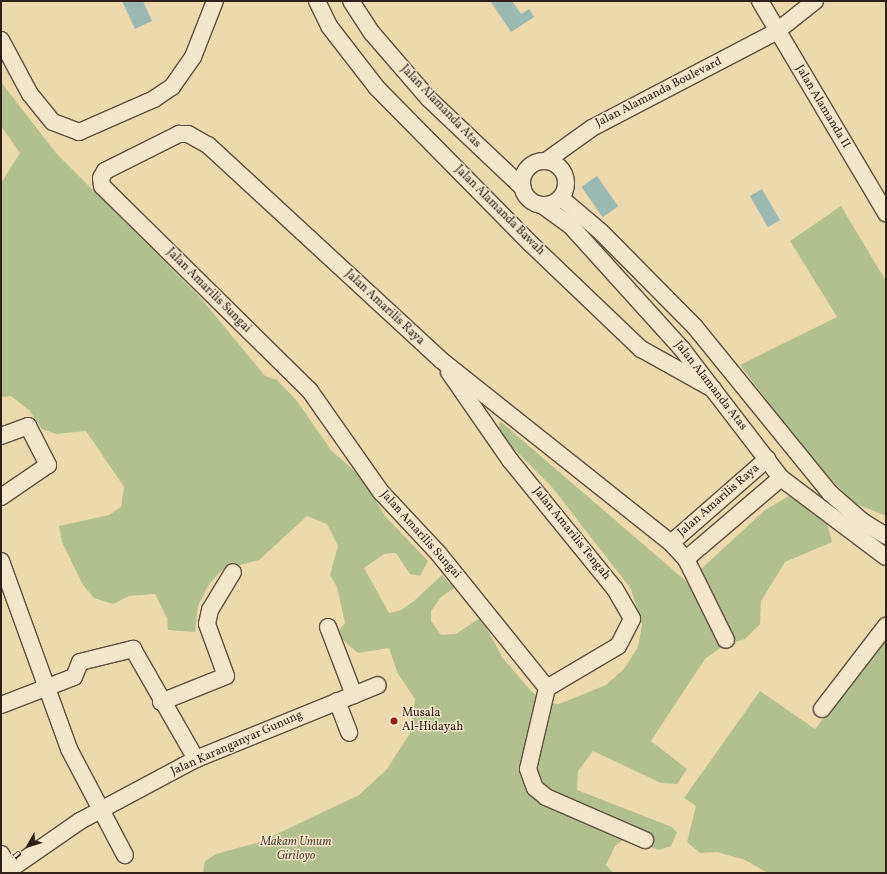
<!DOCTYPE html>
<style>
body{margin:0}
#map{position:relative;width:887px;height:874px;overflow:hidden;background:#edd9ae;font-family:Vollkorn,serif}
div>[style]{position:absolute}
.green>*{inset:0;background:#b2c090}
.water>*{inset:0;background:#9ab9b1;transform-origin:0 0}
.roads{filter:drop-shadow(1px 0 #5f4e3f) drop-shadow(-1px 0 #5f4e3f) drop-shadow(0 1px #5f4e3f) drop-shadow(0 -1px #5f4e3f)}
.street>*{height:16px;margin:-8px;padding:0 8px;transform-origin:8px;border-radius:8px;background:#f3e6ca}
.street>.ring{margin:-8px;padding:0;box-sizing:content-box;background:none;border:16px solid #f3e6ca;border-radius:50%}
.dots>*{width:11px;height:11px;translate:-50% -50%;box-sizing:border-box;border:2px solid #f3e6ca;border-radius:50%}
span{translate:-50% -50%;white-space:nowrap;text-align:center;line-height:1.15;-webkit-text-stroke:3px #f3e6ca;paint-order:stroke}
.street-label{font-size:12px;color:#30201a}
.poi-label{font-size:12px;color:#30201a}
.left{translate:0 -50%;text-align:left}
.park-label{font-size:12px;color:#504838;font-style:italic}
.frame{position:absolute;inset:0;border:2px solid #30201a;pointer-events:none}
.north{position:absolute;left:8px;top:826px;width:40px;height:40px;-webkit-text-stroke:3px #f3e6ca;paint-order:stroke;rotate:231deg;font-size:11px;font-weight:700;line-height:16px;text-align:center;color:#30201a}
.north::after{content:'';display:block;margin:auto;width:14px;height:18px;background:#30201a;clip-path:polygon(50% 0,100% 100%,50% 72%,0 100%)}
</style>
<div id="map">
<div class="green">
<div style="clip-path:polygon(1px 82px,56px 153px,199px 296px,265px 376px,277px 380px,297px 401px,331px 450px,363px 479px,385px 516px,428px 561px,420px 576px,410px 574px,396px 553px,384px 554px,364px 568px,389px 613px,401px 610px,414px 601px,442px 575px,454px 588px,441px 597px,431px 611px,431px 621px,441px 635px,456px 634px,481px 617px,502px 657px,531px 691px,547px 703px,559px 704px,606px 685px,624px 669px,638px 647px,642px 625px,631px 589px,552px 487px,498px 433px,500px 421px,687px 582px,765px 510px,789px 496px,826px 520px,832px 542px,785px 562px,761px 601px,760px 624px,745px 639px,723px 646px,705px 659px,651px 741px,687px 769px,677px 784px,661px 783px,593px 751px,578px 771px,577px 790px,672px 827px,677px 832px,671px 846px,659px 850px,626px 838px,615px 846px,606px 865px,614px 873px,203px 873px,205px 861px,216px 854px,260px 842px,359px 795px,387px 769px,410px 733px,415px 699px,398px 674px,389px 648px,358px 653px,336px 634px,345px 623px,337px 587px,330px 575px,338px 546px,327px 524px,307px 516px,259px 560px,222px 570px,209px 584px,198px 606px,195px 632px,168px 630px,167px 618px,155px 594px,129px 596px,113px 604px,94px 598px,83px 585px,62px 542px,59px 526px,109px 515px,121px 507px,124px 487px,86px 431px,56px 434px,42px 429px,29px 410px,11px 396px,1px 397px,1px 183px,20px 153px,1px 126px)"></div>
<div style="clip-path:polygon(841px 206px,886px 281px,886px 516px,854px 503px,811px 459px,740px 365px,837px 317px,790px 241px)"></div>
<div style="clip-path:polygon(886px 637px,886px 873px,768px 873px,745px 860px,717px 852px,700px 853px,687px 842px,696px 806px,684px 798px,760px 691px,815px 729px)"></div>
</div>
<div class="water">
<div style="clip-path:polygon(122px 1px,143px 1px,152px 21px,135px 29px)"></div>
<div style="clip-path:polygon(512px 1px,521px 14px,529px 9px,534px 17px,511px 32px,491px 2px)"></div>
<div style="left:597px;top:176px;width:37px;height:19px;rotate:55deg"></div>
<div style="left:762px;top:189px;width:36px;height:14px;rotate:60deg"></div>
</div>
<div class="roads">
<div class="street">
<div style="left:317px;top:1px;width:28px;rotate:64deg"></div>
<div style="left:329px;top:26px;width:78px;rotate:52.3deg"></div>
<div style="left:377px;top:88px;width:219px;rotate:45.4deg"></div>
<div style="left:531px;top:244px;width:152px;rotate:43.7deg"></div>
<div style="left:641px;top:349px;width:82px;rotate:29.1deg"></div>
<div style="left:351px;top:1px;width:38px;rotate:57deg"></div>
<div style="left:372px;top:33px;width:87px;rotate:49.2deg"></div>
<div style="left:429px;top:99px;width:129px;rotate:43.4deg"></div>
<div style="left:760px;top:1px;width:247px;rotate:59.3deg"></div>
<div style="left:1px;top:40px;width:61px;rotate:61.8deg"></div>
<div style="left:30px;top:94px;width:36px;rotate:51deg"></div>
<div style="left:53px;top:122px;width:28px;rotate:21deg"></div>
<div style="left:79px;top:132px;width:82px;rotate:-23.7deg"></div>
<div style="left:154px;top:99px;width:22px;rotate:-34deg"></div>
<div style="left:172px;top:87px;width:37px;rotate:-55deg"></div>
<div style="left:193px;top:57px;width:60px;rotate:-68.6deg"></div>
<div style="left:546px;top:161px;width:57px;rotate:-35.7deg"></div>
<div style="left:592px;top:128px;width:208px;rotate:-27.6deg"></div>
<div style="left:776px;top:32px;width:50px;rotate:-38.5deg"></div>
<div class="ring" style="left:522px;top:161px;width:28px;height:28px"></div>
<div style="left:561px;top:198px;width:52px;rotate:40.4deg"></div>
<div style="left:601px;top:232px;width:134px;rotate:45.3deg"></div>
<div style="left:695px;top:327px;width:214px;rotate:50.9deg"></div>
<div style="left:830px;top:493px;width:43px;rotate:41.2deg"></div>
<div style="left:862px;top:521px;width:28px;rotate:32deg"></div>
<div style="left:542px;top:205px;width:34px;rotate:36deg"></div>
<div style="left:570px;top:225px;width:167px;rotate:47.9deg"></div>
<div style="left:682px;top:349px;width:163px;rotate:52.5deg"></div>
<div style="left:781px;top:478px;width:131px;rotate:37deg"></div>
<div style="left:449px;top:372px;width:107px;rotate:55.3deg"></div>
<div style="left:510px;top:460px;width:166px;rotate:50.9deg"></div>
<div style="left:615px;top:589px;width:34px;rotate:60deg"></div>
<div style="left:632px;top:619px;width:30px;rotate:117deg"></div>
<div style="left:618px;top:646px;width:82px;rotate:149.4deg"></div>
<div style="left:1px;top:436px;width:29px;rotate:-20deg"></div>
<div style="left:28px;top:426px;width:44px;rotate:62.9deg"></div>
<div style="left:48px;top:465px;width:57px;rotate:145.8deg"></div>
<div style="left:671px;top:543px;width:128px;rotate:-41.2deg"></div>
<div style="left:686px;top:559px;width:125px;rotate:-40.5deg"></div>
<div style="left:1px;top:561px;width:200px;rotate:70.1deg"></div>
<div style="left:69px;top:749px;width:120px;rotate:62.2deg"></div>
<div style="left:328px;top:627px;width:73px;rotate:69.1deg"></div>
<div style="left:547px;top:688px;width:172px;rotate:-128.9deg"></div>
<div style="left:439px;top:554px;width:85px;rotate:-133.1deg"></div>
<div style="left:381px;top:492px;width:123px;rotate:-125.1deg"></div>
<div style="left:310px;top:391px;width:292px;rotate:-135.4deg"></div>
<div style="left:102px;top:186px;width:8px;rotate:-97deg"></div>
<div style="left:101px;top:178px;width:8px;rotate:-60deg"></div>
<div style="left:105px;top:171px;width:83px;rotate:-26.6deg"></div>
<div style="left:179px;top:134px;width:9px"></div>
<div style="left:188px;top:134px;width:23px;rotate:29deg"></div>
<div style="left:208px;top:145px;width:317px;rotate:42.7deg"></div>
<div style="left:441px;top:360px;width:294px;rotate:38.5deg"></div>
<div style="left:671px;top:543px;width:22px;rotate:47deg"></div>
<div style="left:686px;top:559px;width:90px;rotate:63.7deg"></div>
<div style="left:547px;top:688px;width:83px;rotate:103.2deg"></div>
<div style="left:528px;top:769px;width:20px;rotate:70deg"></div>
<div style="left:535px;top:788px;width:14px;rotate:39deg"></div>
<div style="left:546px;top:797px;width:108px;rotate:23.5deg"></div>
<div style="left:337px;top:701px;width:34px;rotate:69deg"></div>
<div style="left:161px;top:702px;width:70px;rotate:-21.8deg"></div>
<div style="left:226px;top:676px;width:55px;rotate:-110.1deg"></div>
<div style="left:207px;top:624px;width:14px;rotate:-78deg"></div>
<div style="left:210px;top:610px;width:44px;rotate:-58.8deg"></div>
<div style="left:1px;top:705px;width:78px;rotate:-21deg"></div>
<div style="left:74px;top:677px;width:16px;rotate:-68deg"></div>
<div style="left:80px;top:662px;width:55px;rotate:-13.8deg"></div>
<div style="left:133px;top:649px;width:127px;rotate:60.2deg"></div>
<div style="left:822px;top:709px;width:105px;rotate:-52.4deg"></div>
<div style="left:1px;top:854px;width:22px;rotate:60deg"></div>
<div style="left:5px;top:873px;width:91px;rotate:-34.7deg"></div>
<div style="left:80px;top:821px;width:132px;rotate:-28.1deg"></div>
<div style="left:196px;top:759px;width:196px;rotate:-22.1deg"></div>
</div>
</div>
<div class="dots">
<div style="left:394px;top:721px;background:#8f2418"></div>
</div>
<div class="street-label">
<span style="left:659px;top:93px;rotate:-27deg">Jalan Alamanda Boulevard</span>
<span style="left:440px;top:107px;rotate:46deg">Jalan Alamanda Atas</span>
<span style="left:822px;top:107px;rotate:59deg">Jalan Alamanda II</span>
<span style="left:499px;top:211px;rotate:45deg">Jalan Alamanda Bawah</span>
<span style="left:208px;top:291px;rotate:45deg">Jalan Amarilis Sungai</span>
<span style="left:384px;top:308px;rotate:43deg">Jalan Amarilis Raya</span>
<span style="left:710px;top:386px;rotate:52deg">Jalan Alamanda Atas</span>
<span style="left:719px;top:501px;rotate:-41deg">Jalan Amarilis Raya</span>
<span style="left:571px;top:534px;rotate:51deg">Jalan Amarilis Tengah</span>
<span style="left:420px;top:535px;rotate:48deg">Jalan Amarilis Sungai</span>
<span style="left:237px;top:744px;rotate:-24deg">Jalan Karanganyar Gunung</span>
</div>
<div class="poi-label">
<span class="left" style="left:402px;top:721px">Musala<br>Al-Hidayah</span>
</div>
<div class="park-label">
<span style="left:296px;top:850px">Makam Umum<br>Giriloyo</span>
</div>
<div class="frame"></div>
<div class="north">U</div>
</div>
